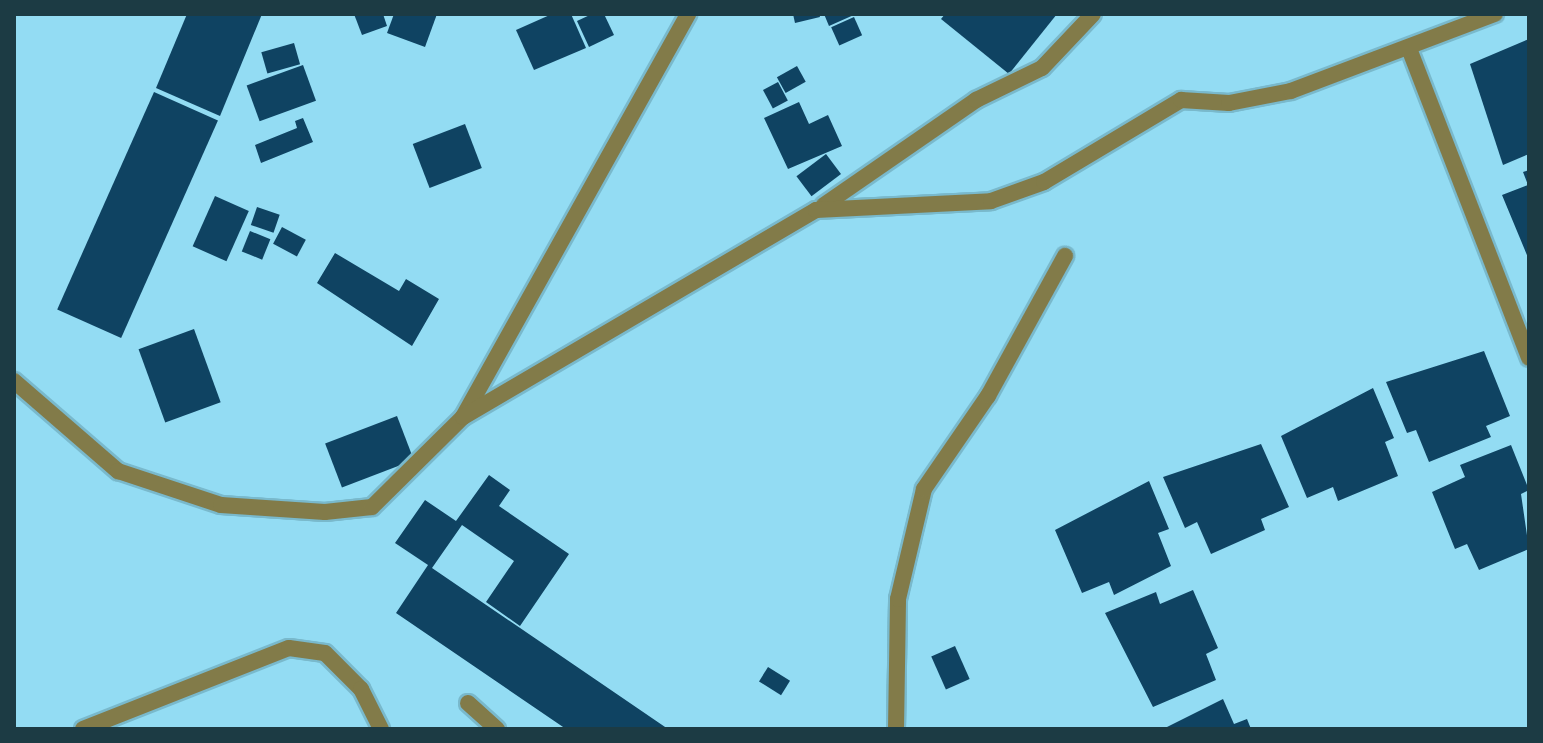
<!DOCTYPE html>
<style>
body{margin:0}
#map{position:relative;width:1543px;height:743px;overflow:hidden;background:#93dcf3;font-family:Overpass,sans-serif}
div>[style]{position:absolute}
.building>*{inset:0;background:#0f4362;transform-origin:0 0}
.roads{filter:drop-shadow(2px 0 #79b9cc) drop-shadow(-2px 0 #79b9cc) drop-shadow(0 2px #79b9cc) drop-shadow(0 -2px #79b9cc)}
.service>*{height:16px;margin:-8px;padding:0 8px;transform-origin:8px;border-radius:8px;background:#827b49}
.minor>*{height:16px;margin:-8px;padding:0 8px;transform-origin:8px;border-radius:8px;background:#827b49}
span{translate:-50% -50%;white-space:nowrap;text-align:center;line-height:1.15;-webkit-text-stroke:8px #93dcf3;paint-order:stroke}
.frame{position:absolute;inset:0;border:16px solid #1c3b44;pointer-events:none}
</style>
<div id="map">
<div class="building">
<div style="clip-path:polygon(187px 14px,262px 14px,220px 116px,156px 88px)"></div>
<div style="clip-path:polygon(354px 14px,383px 14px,387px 26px,362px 35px)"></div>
<div style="clip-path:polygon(394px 14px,437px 14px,425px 47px,387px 33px)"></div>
<div style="clip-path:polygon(552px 14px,571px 14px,586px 48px,534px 70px,516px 30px)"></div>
<div style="clip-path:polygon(592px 14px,604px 14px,614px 35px,589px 47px,577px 21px)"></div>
<div style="clip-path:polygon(793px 14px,819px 14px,820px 17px,795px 23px)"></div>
<div style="clip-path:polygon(824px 14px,856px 14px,829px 26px)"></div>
<div style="clip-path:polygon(945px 14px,1057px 14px,1009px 74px,941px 19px)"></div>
<div style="left:854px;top:17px;width:20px;height:25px;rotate:66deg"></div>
<div style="clip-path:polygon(1529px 39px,1529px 154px,1503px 165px,1470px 64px)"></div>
<div style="left:294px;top:43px;width:22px;height:34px;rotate:74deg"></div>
<div style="left:303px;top:65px;width:38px;height:60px;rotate:70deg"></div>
<div style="left:797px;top:66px;width:18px;height:23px;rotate:61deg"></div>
<div style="left:778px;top:82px;width:21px;height:17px;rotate:62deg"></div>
<div style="left:154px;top:92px;width:70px;height:238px;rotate:24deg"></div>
<div style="clip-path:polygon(799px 102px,809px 124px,828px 115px,842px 146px,788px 169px,764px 118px)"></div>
<div style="clip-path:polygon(303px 118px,313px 142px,261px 163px,255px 145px,297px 128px,295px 121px)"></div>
<div style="left:465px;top:124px;width:47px;height:56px;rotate:69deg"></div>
<div style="left:826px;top:154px;width:25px;height:37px;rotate:53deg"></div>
<div style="clip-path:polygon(1529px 170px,1529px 260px,1502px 195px,1528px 185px,1523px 172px)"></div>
<div style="left:215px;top:196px;width:37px;height:55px;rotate:24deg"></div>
<div style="left:257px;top:207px;width:24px;height:19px;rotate:19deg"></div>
<div style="left:282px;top:227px;width:27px;height:19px;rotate:28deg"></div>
<div style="left:250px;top:231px;width:22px;height:22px;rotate:22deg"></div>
<div style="clip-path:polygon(335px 253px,399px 291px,406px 279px,439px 299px,412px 346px,317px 283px)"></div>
<div style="left:194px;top:329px;width:78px;height:59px;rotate:70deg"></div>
<div style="clip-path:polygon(1484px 351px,1510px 416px,1486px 426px,1491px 437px,1429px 462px,1416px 430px,1407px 433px,1386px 382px)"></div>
<div style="clip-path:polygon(1373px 388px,1394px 438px,1385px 442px,1398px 476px,1338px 501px,1333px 487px,1307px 498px,1281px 436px)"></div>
<div style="left:397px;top:416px;width:47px;height:77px;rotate:69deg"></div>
<div style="clip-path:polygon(1261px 444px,1289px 507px,1261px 519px,1265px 530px,1211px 554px,1197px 522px,1185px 528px,1163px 477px)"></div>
<div style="clip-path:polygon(1511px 445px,1529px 490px,1521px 494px,1529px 549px,1479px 570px,1467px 544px,1455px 549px,1432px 492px,1465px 477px,1460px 465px)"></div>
<div style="clip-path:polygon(489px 475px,510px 490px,499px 506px,569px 554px,520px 626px,486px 602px,514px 561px,462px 525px,432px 568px,668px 729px,566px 729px,396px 613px,428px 565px,395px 543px,425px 500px,456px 521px)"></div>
<div style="clip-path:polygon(1149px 481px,1169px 529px,1158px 533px,1171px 566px,1114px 595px,1109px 582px,1082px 593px,1055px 530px)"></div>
<div style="clip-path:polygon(1193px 590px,1218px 648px,1206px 654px,1216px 680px,1153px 707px,1105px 613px,1156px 592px,1160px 604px)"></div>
<div style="left:955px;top:646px;width:36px;height:26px;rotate:66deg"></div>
<div style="left:768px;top:667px;width:26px;height:17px;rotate:32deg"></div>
<div style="clip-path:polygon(1223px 699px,1234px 724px,1247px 719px,1251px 729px,1163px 729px)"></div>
</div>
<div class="roads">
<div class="service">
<div style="left:83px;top:729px;width:221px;rotate:-21.5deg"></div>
<div style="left:289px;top:648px;width:36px;rotate:8deg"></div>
<div style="left:325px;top:653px;width:51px;rotate:45deg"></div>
<div style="left:361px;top:689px;width:45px;rotate:63.4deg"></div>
</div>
<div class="minor">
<div style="left:1410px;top:51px;width:329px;rotate:68.8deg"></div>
<div style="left:824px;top:205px;width:185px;rotate:-34.6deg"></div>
<div style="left:976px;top:100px;width:73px;rotate:-25.9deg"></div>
<div style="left:1042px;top:68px;width:74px;rotate:-46.6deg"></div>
<div style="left:14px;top:381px;width:138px;rotate:40.9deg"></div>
<div style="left:118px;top:471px;width:108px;rotate:18.3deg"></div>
<div style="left:221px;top:505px;width:104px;rotate:3.9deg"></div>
<div style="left:325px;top:512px;width:47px;rotate:-6.1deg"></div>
<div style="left:372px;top:507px;width:128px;rotate:-44.7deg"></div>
<div style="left:463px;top:417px;width:462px;rotate:-60.8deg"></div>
<div style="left:463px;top:417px;width:409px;rotate:-30.4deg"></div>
<div style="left:816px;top:210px;width:175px;rotate:-2.9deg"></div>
<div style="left:991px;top:201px;width:56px;rotate:-19.7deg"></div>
<div style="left:1044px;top:182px;width:160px;rotate:-30.9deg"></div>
<div style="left:1181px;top:100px;width:48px;rotate:3.6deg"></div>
<div style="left:1229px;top:103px;width:63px;rotate:-11deg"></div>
<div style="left:1291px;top:91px;width:218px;rotate:-20.7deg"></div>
<div style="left:468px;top:703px;width:39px;rotate:42deg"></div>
<div style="left:896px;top:729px;width:130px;rotate:-89.1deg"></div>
<div style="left:898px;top:599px;width:113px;rotate:-76.7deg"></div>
<div style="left:924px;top:489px;width:113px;rotate:-55.5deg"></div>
<div style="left:988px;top:396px;width:160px;rotate:-61.2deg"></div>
</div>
</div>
<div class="frame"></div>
</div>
